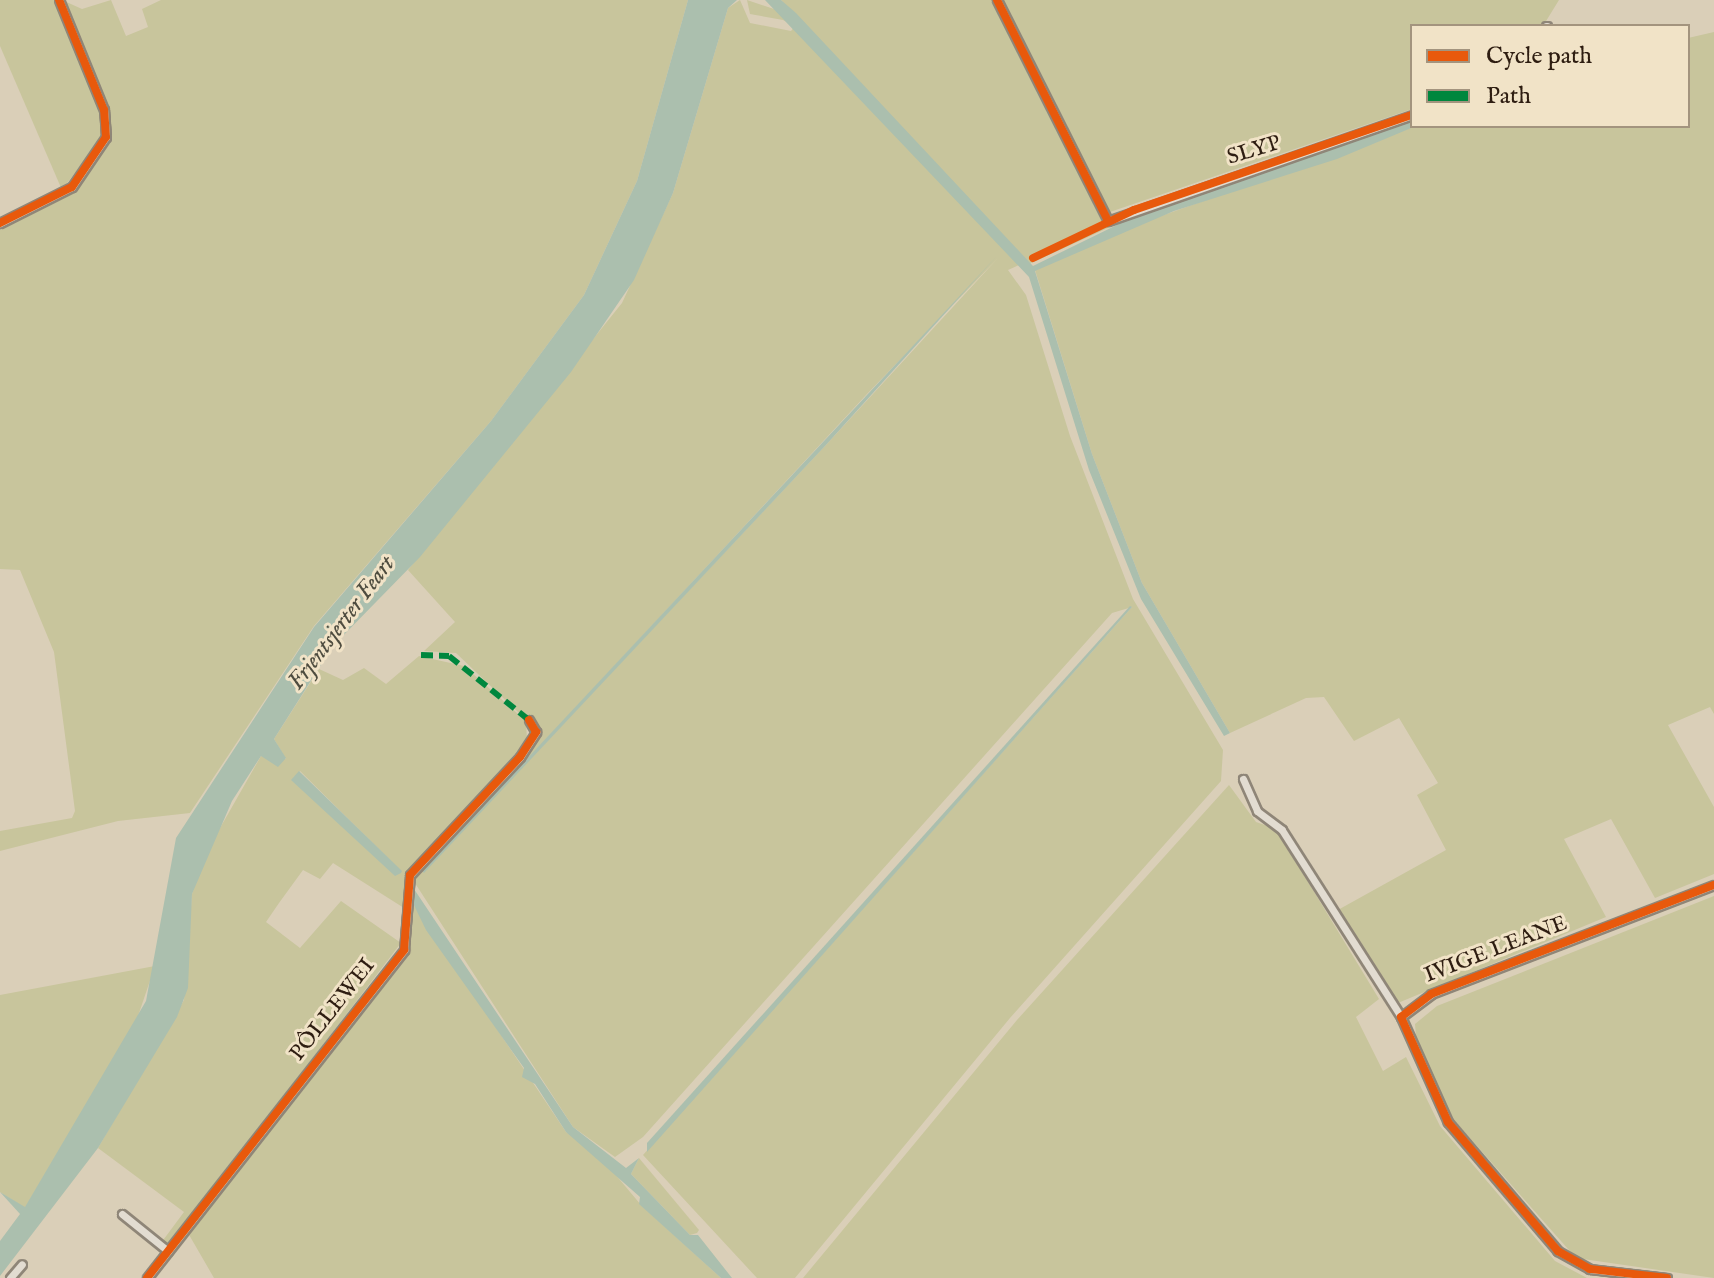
<!DOCTYPE html>
<meta charset="utf-8">
<style>
body{margin:0}
#map{position:relative;width:1714px;height:1278px;overflow:hidden;background:#dacfb8;font-family:"IM FELL English",serif}
div>[style]{position:absolute}
.green>*{inset:0;background:#c8c59c}
.water>*{inset:0;background:#abbfae}
.roads{filter:drop-shadow(2px 0 #8f8678) drop-shadow(-2px 0 #8f8678) drop-shadow(0 2px #8f8678) drop-shadow(0 -2px #8f8678)}
.minor>*{height:7px;margin:-3.5px;padding:0 3.5px;transform-origin:3.5px;border-radius:3.5px;background:#e2dcd1}
.quiet>*{height:6px;margin-top:-3px;transform-origin:0;background:repeating-linear-gradient(90deg,#00873e 0 12px,transparent 0 18px)}
.cycleway>*{height:8px;margin:-4px;padding:0 4px;transform-origin:4px;border-radius:4px;background:#e8590c}
span{translate:-50% -50%;white-space:nowrap;text-align:center;line-height:1.15;-webkit-text-stroke:6px #f1e3c7;paint-order:stroke}
.street-label{font-size:22px;color:#2e1d11}
.water-label{font-size:24px;color:#4e4c3f;font-style:italic}
.legend{position:absolute;left:1410px;top:24px;width:280px;height:104px;box-sizing:border-box;background:#f1e3c7;border:2px solid #a3947e;margin:0;padding:10px 14px;list-style:none;font-size:24px;color:#2e1d11}
.legend li{display:flex;align-items:center;gap:16px;height:40px}
.legend b{width:40px;border:2px solid #a3947e}
</style>
<div id="map">
<div class="green">
<div style="clip-path:polygon(0 0,57px 0,102px 111px,104px 134px,62px 190px,0 46px)"></div>
<div style="clip-path:polygon(62px 0,82px 9px,111px 0,126px 36px,148px 27px,142px 9px,161px 0,688px 0,637px 181px,584px 295px,491px 421px,314px 626px,190px 813px,118px 821px,0 851px,0 831px,72px 818px,75px 811px,54px 652px,20px 570px,0 569px,0 230px,67px 196px,100px 157px,109px 127px)"></div>
<div style="clip-path:polygon(evenodd,740px 0,750px 23px,791px 31px,795px 26px,783px 20px,750px 14px,747px 0,783px 12px,1019px 265px,1008px 270px,1026px 295px,1070px 436px,1133px 599px,1223px 750px,1221px 781px,1010px 1018px,795px 1278px,757px 1278px,643px 1155px,1132px 607px,1112px 613px,643px 1137px,615px 1157px,573px 1127px,411px 877px,539px 732px,456px 653px,424px 651px,455px 622px,408px 570px,622px 303px,673px 193px,728px 8px,740px 0,998px 258px,826px 445px,423px 872px,867px 394px,998px 258px)"></div>
<div style="clip-path:polygon(781px 0,994px 0,1110px 227px,1029px 264px)"></div>
<div style="clip-path:polygon(1000px 0,1559px 0,1543px 26px,1412px 26px,1412px 109px,1107px 213px)"></div>
<div style="clip-path:polygon(1714px 32px,1714px 714px,1710px 707px,1668px 725px,1714px 807px,1714px 874px,1655px 898px,1611px 819px,1564px 839px,1606px 917px,1393px 1005px,1336px 911px,1446px 850px,1417px 795px,1438px 783px,1399px 718px,1354px 741px,1324px 697px,1306px 698px,1230px 733px,1142px 583px,1092px 454px,1035px 270px,1144px 222px,1416px 126px,1688px 126px,1688px 38px)"></div>
<div style="clip-path:polygon(evenodd,419px 656px,464px 666px,526px 721px,527px 740px,407px 877px,404px 908px,333px 863px,320px 879px,303px 870px,279px 903px,266px 922px,300px 948px,341px 901px,401px 943px,167px 1248px,161px 1243px,184px 1212px,98px 1148px,184px 1000px,192px 894px,203px 858px,261px 756px,286px 759px,274px 739px,319px 669px,343px 680px,364px 668px,386px 684px,419px 656px,300px 771px,401px 871px,401px 873px,292px 780px,300px 771px)"></div>
<div style="clip-path:polygon(1229px 785px,1256px 822px,1276px 829px,1379px 999px,1356px 1017px,1383px 1071px,1406px 1057px,1440px 1126px,1555px 1261px,1587px 1278px,803px 1278px,1017px 1020px)"></div>
<div style="clip-path:polygon(407px 895px,566px 1132px,594px 1149px,641px 1205px,721px 1278px,214px 1278px,188px 1233px,410px 953px)"></div>
<div style="clip-path:polygon(1714px 896px,1714px 1278px,1576px 1258px,1454px 1120px,1417px 1048px,1415px 1024px,1437px 1006px)"></div>
<div style="clip-path:polygon(155px 966px,137px 1019px,25px 1208px,0 1192px,0 995px)"></div>
<div style="clip-path:polygon(639px 1158px,699px 1230px,697px 1233px,690px 1235px,631px 1174px)"></div>
</div>
<div class="water">
<div style="clip-path:polygon(688px 0,737px 0,728px 8px,673px 193px,634px 280px,571px 372px,420px 557px,333px 646px,274px 739px,286px 758px,278px 767px,261px 756px,232px 801px,192px 894px,188px 988px,177px 1017px,98px 1148px,0 1276px,0 1241px,20px 1214px,0 1192px,25px 1207px,146px 1001px,176px 838px,314px 627px,491px 421px,584px 295px,637px 181px)"></div>
<div style="clip-path:polygon(765px 0,781px 0,796px 13px,1033px 266px,1129px 219px,1412px 119px,1416px 126px,1337px 159px,1174px 211px,1035px 271px,1092px 454px,1142px 583px,1230px 733px,1224px 736px,1141px 599px,1089px 470px,1029px 277px)"></div>
<div style="clip-path:polygon(996px 257px,826px 445px,424px 873px,422px 871px)"></div>
<div style="clip-path:polygon(1130px 606px,1132px 607px,647px 1152px,647px 1143px)"></div>
<div style="clip-path:polygon(299px 771px,402px 871px,401px 873px,395px 876px,291px 780px)"></div>
<div style="clip-path:polygon(416px 876px,414px 889px,573px 1127px,626px 1168px,639px 1158px,631px 1174px,690px 1235px,698px 1235px,732px 1278px,721px 1278px,639px 1204px,640px 1197px,566px 1132px,535px 1084px,522px 1077px,524px 1068px,426px 930px,410px 897px)"></div>
</div>
<div class="roads">
<div class="minor">
<div style="left:997px;top:0;width:247px;rotate:63.3deg"></div>
<div style="left:1108px;top:221px;width:322px;rotate:-19.2deg"></div>
<div style="left:1546px;top:26px;width:1px"></div>
<div style="left:0;top:223px;width:80px;rotate:-26.6deg"></div>
<div style="left:72px;top:187px;width:60px;rotate:-55.8deg"></div>
<div style="left:106px;top:137px;width:27px;rotate:-94deg"></div>
<div style="left:104px;top:110px;width:119px;rotate:-112.2deg"></div>
<div style="left:1243px;top:779px;width:35px;rotate:66deg"></div>
<div style="left:1257px;top:811px;width:31px;rotate:37deg"></div>
<div style="left:1282px;top:830px;width:222px;rotate:57.5deg"></div>
<div style="left:122px;top:1214px;width:59px;rotate:38.8deg"></div>
<div style="left:10px;top:1278px;width:18px;rotate:-49deg"></div>
<div style="left:147px;top:1278px;width:417px;rotate:-51.9deg"></div>
<div style="left:404px;top:950px;width:75px;rotate:-85.4deg"></div>
<div style="left:410px;top:875px;width:161px;rotate:-47deg"></div>
<div style="left:520px;top:757px;width:30px;rotate:-57deg"></div>
<div style="left:536px;top:732px;width:14px;rotate:-120deg"></div>
<div style="left:1667px;top:1278px;width:78px;rotate:-173.3deg"></div>
<div style="left:1590px;top:1269px;width:37px;rotate:-151deg"></div>
<div style="left:1558px;top:1251px;width:170px;rotate:-130.5deg"></div>
<div style="left:1448px;top:1122px;width:115px;rotate:-114.1deg"></div>
<div style="left:1401px;top:1017px;width:38px;rotate:-37deg"></div>
<div style="left:1431px;top:994px;width:303px;rotate:-21.1deg"></div>
</div>
</div>
<div class="quiet">
<div style="left:421px;top:655px;width:28px;rotate:2deg"></div>
<div style="left:449px;top:656px;width:102px;rotate:38.7deg"></div>
</div>
<div class="cycleway">
<div style="left:997px;top:0;width:247px;rotate:63.3deg"></div>
<div style="left:0;top:223px;width:80px;rotate:-26.6deg"></div>
<div style="left:72px;top:187px;width:60px;rotate:-55.8deg"></div>
<div style="left:106px;top:137px;width:27px;rotate:-94deg"></div>
<div style="left:104px;top:110px;width:119px;rotate:-112.2deg"></div>
<div style="left:1033px;top:258px;width:112px;rotate:-25.4deg"></div>
<div style="left:1134px;top:210px;width:294px;rotate:-18.9deg"></div>
<div style="left:147px;top:1278px;width:417px;rotate:-51.9deg"></div>
<div style="left:404px;top:950px;width:75px;rotate:-85.4deg"></div>
<div style="left:410px;top:875px;width:161px;rotate:-47deg"></div>
<div style="left:520px;top:757px;width:30px;rotate:-57deg"></div>
<div style="left:536px;top:732px;width:14px;rotate:-120deg"></div>
<div style="left:1667px;top:1278px;width:78px;rotate:-173.3deg"></div>
<div style="left:1590px;top:1269px;width:37px;rotate:-151deg"></div>
<div style="left:1558px;top:1251px;width:170px;rotate:-130.5deg"></div>
<div style="left:1448px;top:1122px;width:115px;rotate:-114.1deg"></div>
<div style="left:1401px;top:1017px;width:38px;rotate:-37deg"></div>
<div style="left:1431px;top:994px;width:303px;rotate:-21.1deg"></div>
</div>
<div class="street-label">
<span style="left:1254px;top:151px;rotate:-17deg">SLYP</span>
<span style="left:1496px;top:950px;rotate:-21deg">IVIGE LEANE</span>
<span style="left:333px;top:1010px;rotate:-52deg">PÔLLEWEI</span>
</div>
<div class="water-label">
<span style="left:342px;top:623px;rotate:-53deg">Frjentsjerter Feart</span>
</div>
<ul class="legend">
<li><b style="height:10px;background:#e8590c"></b>Cycle path</li>
<li><b style="height:10px;background:#00873e"></b>Path</li>
</ul>
</div>
